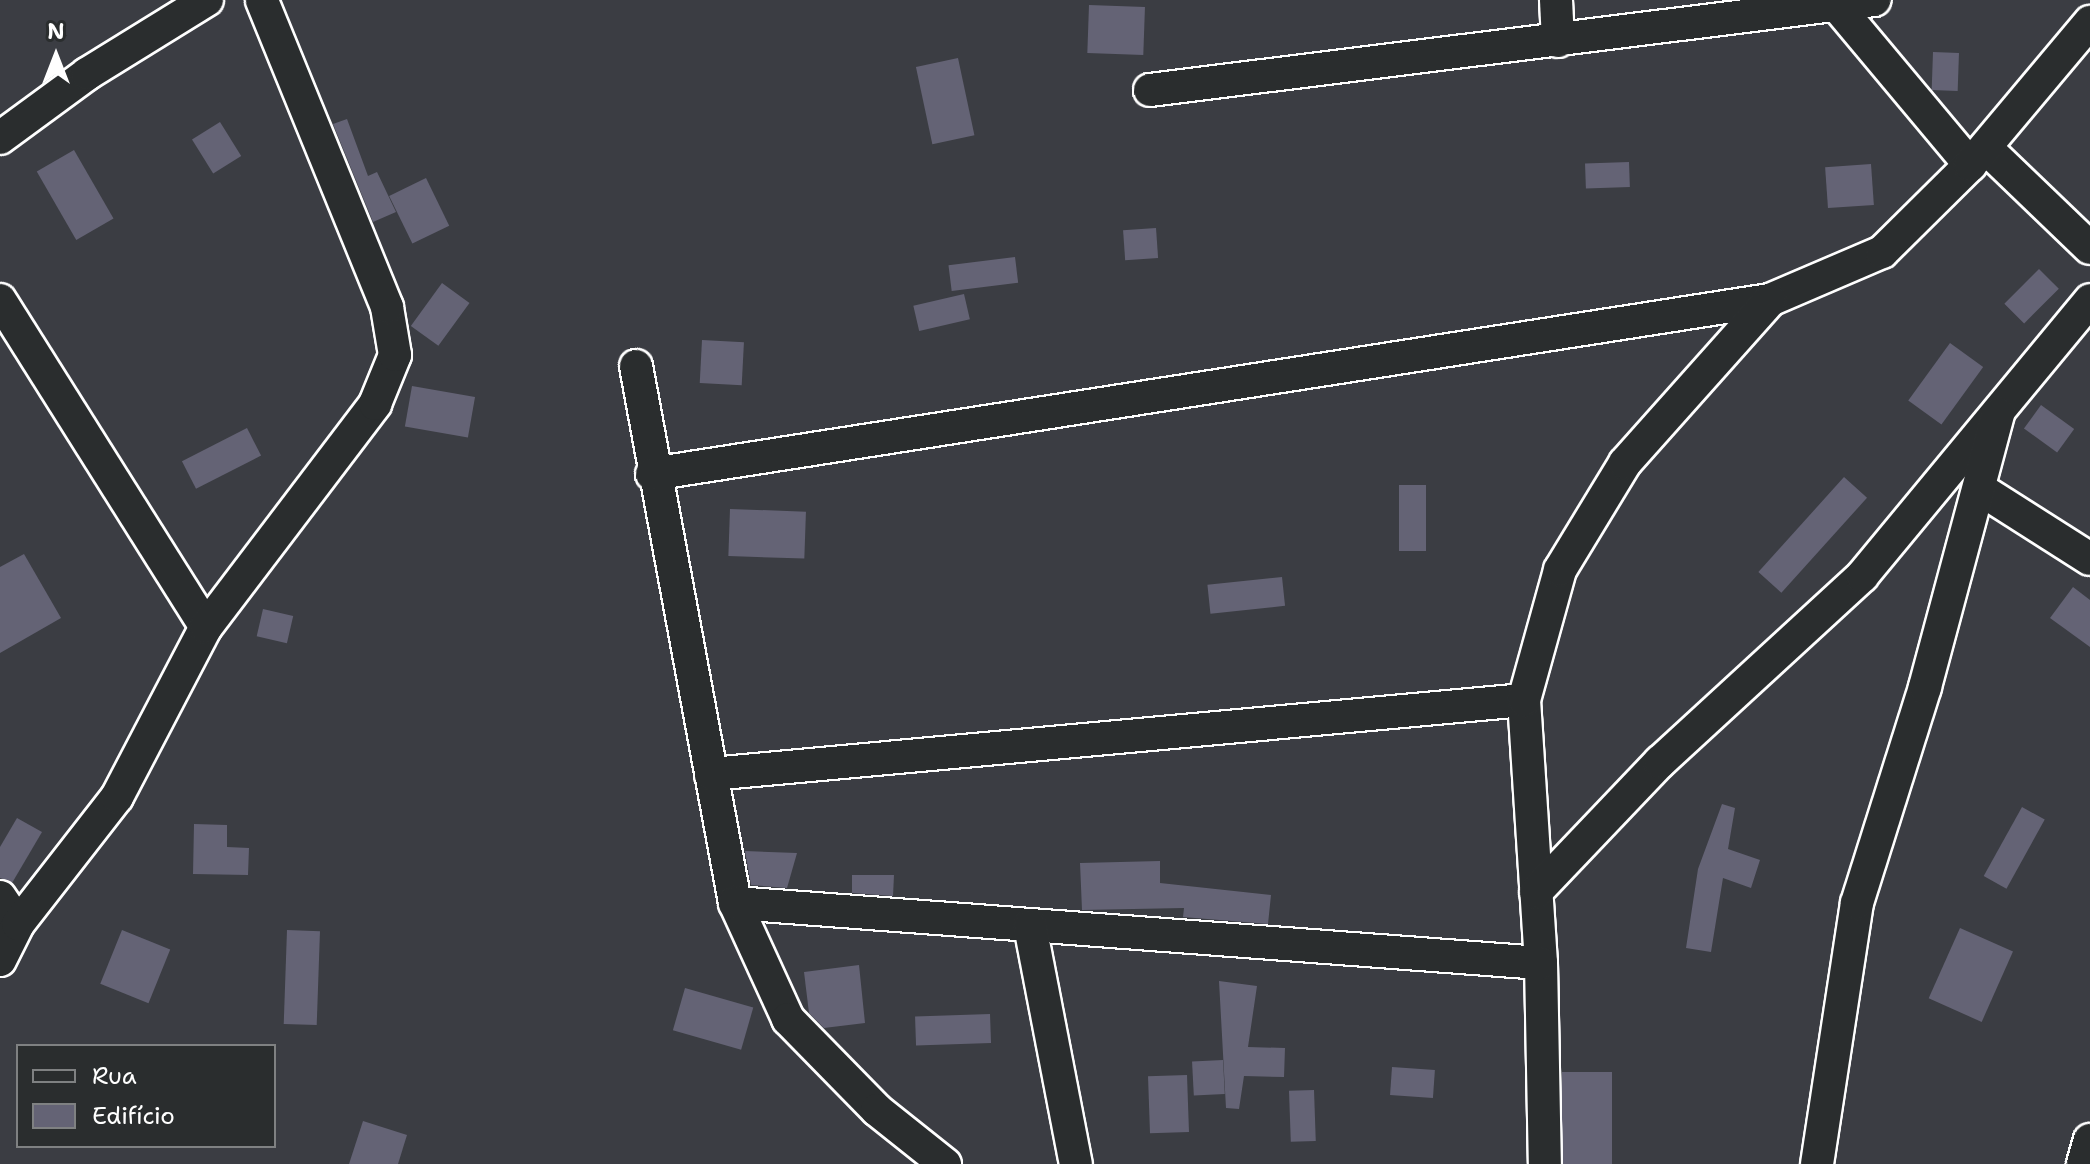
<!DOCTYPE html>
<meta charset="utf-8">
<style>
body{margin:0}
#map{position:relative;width:2090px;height:1164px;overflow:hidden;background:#3b3d43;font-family:"Shantell Sans",sans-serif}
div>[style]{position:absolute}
.building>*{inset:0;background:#646375;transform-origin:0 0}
.roads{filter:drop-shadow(2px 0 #fff) drop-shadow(-2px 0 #fff) drop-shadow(0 2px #fff) drop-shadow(0 -2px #fff)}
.street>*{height:32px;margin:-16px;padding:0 16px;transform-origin:16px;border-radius:16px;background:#2a2d2e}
span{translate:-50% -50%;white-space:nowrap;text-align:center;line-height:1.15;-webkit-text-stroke:8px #2a2d2e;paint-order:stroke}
.legend{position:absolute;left:16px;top:1044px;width:260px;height:104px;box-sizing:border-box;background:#2a2d2e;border:2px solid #7f8182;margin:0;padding:10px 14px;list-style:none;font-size:24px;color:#fff}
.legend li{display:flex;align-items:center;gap:16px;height:40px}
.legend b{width:40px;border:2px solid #7f8182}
.north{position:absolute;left:16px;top:16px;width:80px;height:80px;-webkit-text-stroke:6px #2a2d2e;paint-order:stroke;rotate:0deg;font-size:22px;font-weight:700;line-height:32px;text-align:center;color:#fff}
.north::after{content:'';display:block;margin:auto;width:28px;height:36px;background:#fff;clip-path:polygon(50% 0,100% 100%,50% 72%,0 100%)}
</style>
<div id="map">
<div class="building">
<div style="left:1089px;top:5px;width:56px;height:48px;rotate:2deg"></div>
<div style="left:1933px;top:52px;width:26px;height:38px;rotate:2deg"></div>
<div style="left:958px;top:58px;width:79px;height:43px;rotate:78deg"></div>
<div style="clip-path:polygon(347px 119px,368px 176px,377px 172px,396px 212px,373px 222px,333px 124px)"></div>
<div style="left:220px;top:122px;width:40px;height:33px;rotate:58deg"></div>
<div style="left:74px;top:150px;width:79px;height:43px;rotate:60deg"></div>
<div style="left:1629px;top:162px;width:25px;height:44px;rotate:88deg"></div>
<div style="left:1871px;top:164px;width:41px;height:46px;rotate:86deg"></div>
<div style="left:426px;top:178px;width:53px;height:41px;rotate:64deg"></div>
<div style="left:1156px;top:228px;width:30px;height:33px;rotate:86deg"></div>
<div style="left:1015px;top:257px;width:26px;height:67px;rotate:83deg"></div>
<div style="left:2039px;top:269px;width:28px;height:49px;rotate:45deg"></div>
<div style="left:442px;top:283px;width:34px;height:53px;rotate:36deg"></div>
<div style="left:964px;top:294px;width:26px;height:52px;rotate:77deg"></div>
<div style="left:702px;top:340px;width:42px;height:43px;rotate:3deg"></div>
<div style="left:1950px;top:343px;width:41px;height:71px;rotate:36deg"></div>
<div style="left:412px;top:386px;width:64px;height:41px;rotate:10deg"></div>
<div style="left:2041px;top:405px;width:41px;height:29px;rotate:36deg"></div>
<div style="left:247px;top:428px;width:31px;height:73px;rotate:63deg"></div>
<div style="left:1844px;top:477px;width:31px;height:128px;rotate:42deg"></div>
<div style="left:1399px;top:485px;width:27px;height:66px"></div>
<div style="left:730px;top:509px;width:76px;height:47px;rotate:2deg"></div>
<div style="clip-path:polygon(24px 554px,61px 618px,0 653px,0 567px)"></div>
<div style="left:1282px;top:577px;width:29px;height:75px;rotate:84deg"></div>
<div style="clip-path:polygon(2073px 587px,2090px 600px,2090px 647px,2050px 618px)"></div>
<div style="left:263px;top:609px;width:31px;height:28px;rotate:13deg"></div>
<div style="clip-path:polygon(1722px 804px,1735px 808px,1728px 849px,1760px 860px,1751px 888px,1723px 878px,1711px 952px,1686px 948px,1698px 869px)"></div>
<div style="left:2022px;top:807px;width:26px;height:79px;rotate:29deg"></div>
<div style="clip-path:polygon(17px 818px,42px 832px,12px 883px,0 878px,0 847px)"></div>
<div style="clip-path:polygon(194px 824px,227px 825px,227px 847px,249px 848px,248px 875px,193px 874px)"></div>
<div style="clip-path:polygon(745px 851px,797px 853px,787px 888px,751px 885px)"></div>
<div style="clip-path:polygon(1160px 861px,1160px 883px,1271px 895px,1268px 924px,1183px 917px,1184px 908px,1082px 910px,1080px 863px)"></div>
<div style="clip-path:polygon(852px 875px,894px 875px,893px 896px,852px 893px)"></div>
<div style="left:1960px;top:928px;width:58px;height:77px;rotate:24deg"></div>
<div style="left:122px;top:930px;width:52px;height:58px;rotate:22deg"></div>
<div style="left:287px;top:930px;width:33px;height:94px;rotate:2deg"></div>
<div style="clip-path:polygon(859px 965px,865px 1023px,824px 1028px,809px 1013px,804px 972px)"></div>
<div style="clip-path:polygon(1219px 981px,1257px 986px,1248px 1047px,1285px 1048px,1284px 1077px,1244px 1076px,1239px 1109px,1226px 1108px)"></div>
<div style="left:685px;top:988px;width:71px;height:44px;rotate:16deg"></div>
<div style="left:990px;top:1014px;width:29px;height:75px;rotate:88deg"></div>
<div style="left:1223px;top:1060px;width:34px;height:31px;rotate:87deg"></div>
<div style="left:1392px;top:1067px;width:43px;height:28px;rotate:4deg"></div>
<div style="left:1562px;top:1072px;width:50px;height:92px"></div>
<div style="left:1187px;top:1075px;width:57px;height:39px;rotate:88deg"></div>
<div style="left:1314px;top:1090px;width:51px;height:25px;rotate:88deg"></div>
<div style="clip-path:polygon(363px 1121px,407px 1135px,398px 1164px,349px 1164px)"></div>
</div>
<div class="roads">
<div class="street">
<div style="left:1556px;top:0;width:41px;rotate:87.2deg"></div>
<div style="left:1838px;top:7px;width:206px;rotate:50.1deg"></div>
<div style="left:1150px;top:90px;width:730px;rotate:-7.09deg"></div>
<div style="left:0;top:138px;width:108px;rotate:-36.3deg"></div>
<div style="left:87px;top:74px;width:141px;rotate:-31.7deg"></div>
<div style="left:1986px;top:148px;width:144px;rotate:43.9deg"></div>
<div style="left:0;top:300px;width:386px;rotate:57.8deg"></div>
<div style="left:636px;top:366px;width:546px;rotate:79.55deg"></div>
<div style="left:735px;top:903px;width:128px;rotate:65.4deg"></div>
<div style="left:788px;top:1019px;width:127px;rotate:45.6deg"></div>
<div style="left:877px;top:1110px;width:87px;rotate:38.5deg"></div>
<div style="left:652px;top:474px;width:1131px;rotate:-8.85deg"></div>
<div style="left:1770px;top:300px;width:122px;rotate:-23.2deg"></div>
<div style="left:1882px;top:252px;width:124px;rotate:-44.7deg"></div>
<div style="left:1970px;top:165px;width:187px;rotate:-50deg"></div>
<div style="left:1980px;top:489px;width:130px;rotate:32.5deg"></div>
<div style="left:1524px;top:700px;width:264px;rotate:86.3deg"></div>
<div style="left:1541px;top:963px;width:201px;rotate:88.9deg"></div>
<div style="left:711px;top:774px;width:816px;rotate:-5.2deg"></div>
<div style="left:1524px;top:700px;width:135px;rotate:-74.5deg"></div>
<div style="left:1560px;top:570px;width:125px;rotate:-58.7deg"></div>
<div style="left:1625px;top:463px;width:218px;rotate:-48.3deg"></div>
<div style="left:1536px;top:892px;width:180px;rotate:-46.4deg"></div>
<div style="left:1660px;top:762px;width:275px;rotate:-42.6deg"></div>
<div style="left:1862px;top:576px;width:358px;rotate:-50.4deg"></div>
<div style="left:0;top:897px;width:32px;rotate:56deg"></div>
<div style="left:735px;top:903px;width:808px;rotate:4.26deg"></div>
<div style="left:1030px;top:926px;width:242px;rotate:79.1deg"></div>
<div style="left:0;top:960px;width:40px;rotate:-63.4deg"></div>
<div style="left:18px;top:924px;width:161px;rotate:-52.1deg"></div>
<div style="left:117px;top:797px;width:192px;rotate:-62.4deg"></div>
<div style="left:206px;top:627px;width:280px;rotate:-52.8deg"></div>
<div style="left:375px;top:404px;width:53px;rotate:-67.8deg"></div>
<div style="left:395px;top:355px;width:49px;rotate:-99.5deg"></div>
<div style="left:387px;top:307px;width:331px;rotate:-112.2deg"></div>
<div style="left:1817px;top:1164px;width:264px;rotate:-81.3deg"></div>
<div style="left:1857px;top:903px;width:226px;rotate:-72.5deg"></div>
<div style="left:1925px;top:687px;width:283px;rotate:-75deg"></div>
<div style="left:2083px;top:1164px;width:25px;rotate:-74deg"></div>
</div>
</div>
<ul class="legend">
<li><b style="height:10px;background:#2a2d2e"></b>Rua</li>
<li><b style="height:22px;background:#646375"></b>Edifício</li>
</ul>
<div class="north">N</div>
</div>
